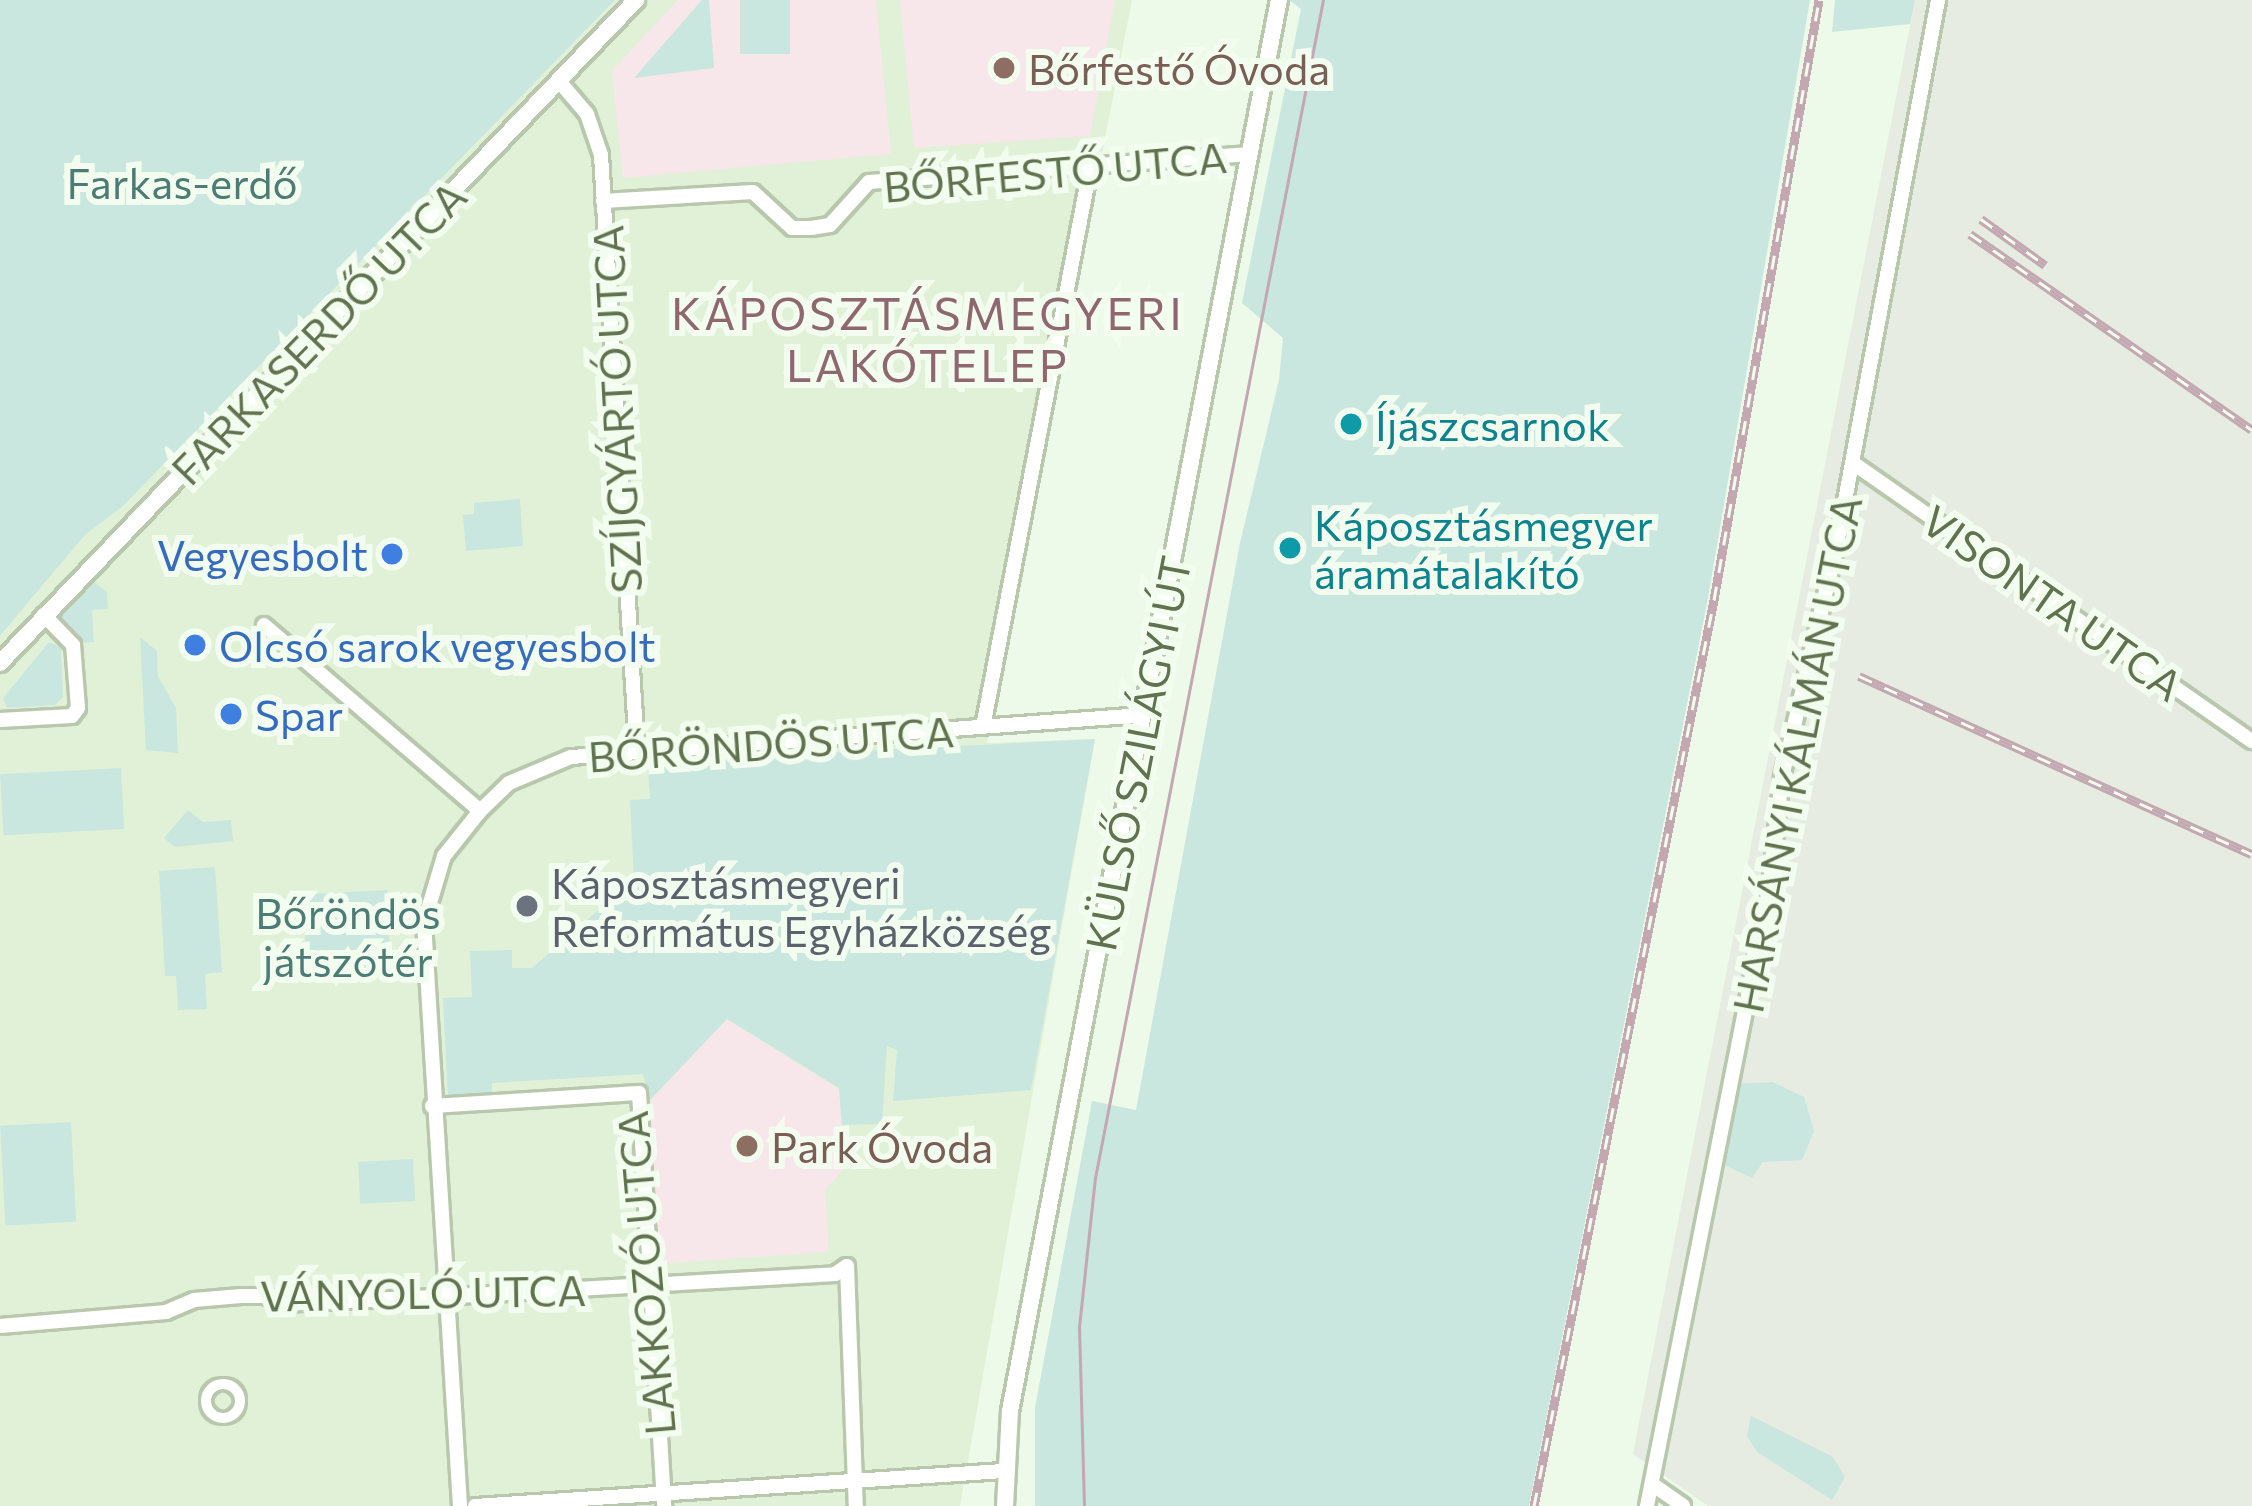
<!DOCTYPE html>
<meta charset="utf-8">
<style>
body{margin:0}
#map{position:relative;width:2252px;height:1506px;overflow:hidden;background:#edfae9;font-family:Commissioner,sans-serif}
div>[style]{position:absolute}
.residential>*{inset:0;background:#e0f1d8}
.industrial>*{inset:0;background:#e6ece2}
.education>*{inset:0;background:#f7e6ea}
.green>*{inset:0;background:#c9e7df;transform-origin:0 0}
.roads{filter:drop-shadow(3px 0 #b9c8ad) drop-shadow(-3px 0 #b9c8ad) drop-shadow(0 3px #b9c8ad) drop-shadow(0 -3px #b9c8ad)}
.pedestrian>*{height:10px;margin:-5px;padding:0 5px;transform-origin:5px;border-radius:5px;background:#fff}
.pedestrian>.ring{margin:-5px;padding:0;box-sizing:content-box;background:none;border:10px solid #fff;border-radius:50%}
.minor>*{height:14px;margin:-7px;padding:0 7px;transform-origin:7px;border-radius:7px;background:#fff}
.tertiary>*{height:16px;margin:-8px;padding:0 8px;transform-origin:8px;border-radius:8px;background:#fff}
.tram>*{height:3px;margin:-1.5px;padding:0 1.5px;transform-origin:1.5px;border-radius:1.5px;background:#c3a8b1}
.rail>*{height:9px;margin-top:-4.5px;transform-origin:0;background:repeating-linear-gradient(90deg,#f3fdef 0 14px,#c3a8b1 0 28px);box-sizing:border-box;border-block:3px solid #c3a8b1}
.dots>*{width:33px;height:33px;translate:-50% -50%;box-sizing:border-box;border:6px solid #f3fdef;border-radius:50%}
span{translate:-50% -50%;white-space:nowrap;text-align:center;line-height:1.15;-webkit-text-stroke:12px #f3fdef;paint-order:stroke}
.education-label{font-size:42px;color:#785e54}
.left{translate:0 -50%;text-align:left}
.street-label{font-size:42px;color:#61724f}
.park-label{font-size:42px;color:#4c7c75}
.culture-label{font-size:42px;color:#0d838f}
.shop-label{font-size:42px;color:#366cbe}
.right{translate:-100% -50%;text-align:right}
.worship-label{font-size:42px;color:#5b616d}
.neighbourhood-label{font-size:45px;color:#8e676f;letter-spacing:3px}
</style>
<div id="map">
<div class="residential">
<div style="clip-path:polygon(615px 0,1132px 0,987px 743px,1095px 739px,960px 1506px,0 1506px,0 636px,85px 535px,122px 507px)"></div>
</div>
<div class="industrial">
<div style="clip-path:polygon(1915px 0,2252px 0,2252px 1506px,1708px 1506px,1633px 1454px)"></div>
</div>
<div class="education">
<div style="clip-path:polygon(678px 0,876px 0,891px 154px,623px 178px,612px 71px)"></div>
<div style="clip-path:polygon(900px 0,1115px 0,1090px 136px,914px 148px)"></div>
<div style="clip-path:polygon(727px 1019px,839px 1089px,845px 1168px,825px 1190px,829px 1252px,658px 1264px,649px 1101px)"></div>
</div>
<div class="green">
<div style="clip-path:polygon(0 0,615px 0,122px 507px,85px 535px,0 636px)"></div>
<div style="clip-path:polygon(702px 0,709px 0,714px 68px,634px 78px)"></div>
<div style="left:740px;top:0;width:50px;height:54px"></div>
<div style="clip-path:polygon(1289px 0,1810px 0,1708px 598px,1529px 1506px,1035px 1506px,1035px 1408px,1092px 1101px,1136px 1110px,1240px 543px,1279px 380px,1283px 338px,1242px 303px,1301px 9px)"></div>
<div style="clip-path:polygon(1835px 0,1915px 0,1910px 24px,1832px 32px)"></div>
<div style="clip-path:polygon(520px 499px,523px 546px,466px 551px,463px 515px,474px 514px,474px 503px)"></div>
<div style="clip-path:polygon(90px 579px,107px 592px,108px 609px,92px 610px,94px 642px,76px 643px,57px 615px)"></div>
<div style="clip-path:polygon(140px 637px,157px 651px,158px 676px,176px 708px,178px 753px,146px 750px)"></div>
<div style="clip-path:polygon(49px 642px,61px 647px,63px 697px,55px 705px,7px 708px,3px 698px)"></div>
<div style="clip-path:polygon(1095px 739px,1031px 1090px,893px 1101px,897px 1050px,887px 1046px,882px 1124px,842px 1125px,839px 1088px,727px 1019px,650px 1100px,643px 1074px,492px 1083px,492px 1096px,448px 1099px,443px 998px,472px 997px,470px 951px,512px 950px,512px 968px,532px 968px,634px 879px,630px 800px,650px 799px,648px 768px,763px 756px)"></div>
<div style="left:121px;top:768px;width:61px;height:121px;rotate:87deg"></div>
<div style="clip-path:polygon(188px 810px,203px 822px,231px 820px,233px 841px,175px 847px,164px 838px)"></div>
<div style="clip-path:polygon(215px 867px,222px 972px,205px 974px,207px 1009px,178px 1010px,176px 976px,165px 976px,159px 871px)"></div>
<div style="left:387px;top:890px;width:87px;height:84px;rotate:87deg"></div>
<div style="clip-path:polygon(1773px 1082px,1804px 1097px,1814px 1131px,1802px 1160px,1763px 1162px,1752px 1178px,1722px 1164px,1736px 1084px)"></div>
<div style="left:71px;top:1122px;width:100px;height:71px;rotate:87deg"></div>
<div style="left:413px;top:1159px;width:42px;height:55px;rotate:87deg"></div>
<div style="clip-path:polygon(1751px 1416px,1833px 1457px,1845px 1477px,1832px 1500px,1757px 1452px,1747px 1436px)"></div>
</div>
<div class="roads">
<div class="pedestrian">
<div class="ring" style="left:206px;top:1384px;width:24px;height:24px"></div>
</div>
<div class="minor">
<div style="left:559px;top:81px;width:43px;rotate:49.7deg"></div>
<div style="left:587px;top:114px;width:43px;rotate:71.1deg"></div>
<div style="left:601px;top:155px;width:597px;rotate:86.54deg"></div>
<div style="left:603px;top:201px;width:150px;rotate:-3.4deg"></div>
<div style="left:753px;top:192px;width:53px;rotate:42.7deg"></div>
<div style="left:792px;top:228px;width:19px"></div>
<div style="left:811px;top:228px;width:19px;rotate:-9deg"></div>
<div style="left:830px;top:225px;width:58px;rotate:-47.8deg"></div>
<div style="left:869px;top:182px;width:382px;rotate:-4.2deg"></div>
<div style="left:1853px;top:463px;width:486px;rotate:34.9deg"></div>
<div style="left:264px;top:625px;width:285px;rotate:40.7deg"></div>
<div style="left:0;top:720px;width:72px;rotate:-3.2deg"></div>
<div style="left:72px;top:716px;width:10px;rotate:-53deg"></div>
<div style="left:78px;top:708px;width:63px;rotate:-94.5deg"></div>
<div style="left:73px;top:645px;width:42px;rotate:-134deg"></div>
<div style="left:983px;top:727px;width:573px;rotate:-79.14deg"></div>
<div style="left:432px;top:1106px;width:207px;rotate:-3.6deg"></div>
<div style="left:639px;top:1093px;width:414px;rotate:86.5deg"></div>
<div style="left:0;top:1326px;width:167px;rotate:-4.8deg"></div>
<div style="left:166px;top:1312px;width:30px;rotate:-23deg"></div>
<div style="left:194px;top:1300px;width:47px;rotate:-4.9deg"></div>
<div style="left:241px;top:1296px;width:25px"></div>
<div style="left:266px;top:1296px;width:17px;rotate:28deg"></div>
<div style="left:281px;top:1304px;width:175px;rotate:-2.6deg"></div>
<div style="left:456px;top:1296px;width:380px;rotate:-3.3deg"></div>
<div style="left:835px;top:1274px;width:14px;rotate:-34deg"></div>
<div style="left:847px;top:1266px;width:240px;rotate:87.9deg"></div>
<div style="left:1652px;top:1484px;width:38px;rotate:35deg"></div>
<div style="left:460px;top:1506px;width:584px;rotate:-93.53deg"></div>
<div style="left:424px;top:923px;width:70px;rotate:-73.4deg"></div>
<div style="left:444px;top:856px;width:58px;rotate:-51.3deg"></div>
<div style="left:480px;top:811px;width:40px;rotate:-44deg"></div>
<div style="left:509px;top:783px;width:67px;rotate:-22.8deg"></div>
<div style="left:571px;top:757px;width:574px;rotate:-4.2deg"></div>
<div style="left:475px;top:1506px;width:530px;rotate:-3.79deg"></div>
<div style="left:1647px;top:1506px;width:633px;rotate:-78.8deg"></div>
<div style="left:1770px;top:885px;width:109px;rotate:-83.7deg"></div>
<div style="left:1782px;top:777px;width:234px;rotate:-76.7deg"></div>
<div style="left:1836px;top:549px;width:558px;rotate:-79.47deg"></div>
</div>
<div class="tertiary">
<div style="left:0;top:663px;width:919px;rotate:-46.19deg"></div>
<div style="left:1005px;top:1506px;width:95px;rotate:-87deg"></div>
<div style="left:1010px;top:1411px;width:1436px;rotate:-79.21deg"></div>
</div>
</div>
<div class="tram">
<div style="left:1084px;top:1506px;width:179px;rotate:-91.6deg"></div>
<div style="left:1079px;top:1327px;width:150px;rotate:-83.9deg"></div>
<div style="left:1095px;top:1178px;width:1200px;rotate:-79.05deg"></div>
</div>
<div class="rail">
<div style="left:1981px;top:219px;width:79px;rotate:35.7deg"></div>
<div style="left:1970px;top:234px;width:343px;rotate:34.8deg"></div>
<div style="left:1859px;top:676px;width:431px;rotate:24.4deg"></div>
<div style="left:1534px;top:1506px;width:924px;rotate:-78.76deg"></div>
<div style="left:1714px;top:600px;width:609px;rotate:-80.07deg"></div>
</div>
<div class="dots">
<div style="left:1004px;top:68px;background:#8d6e63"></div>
<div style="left:1351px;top:424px;background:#0f9aa8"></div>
<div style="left:1290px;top:548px;background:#0f9aa8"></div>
<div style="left:392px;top:554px;background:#3f7fe0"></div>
<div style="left:195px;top:645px;background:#3f7fe0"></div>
<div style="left:231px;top:714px;background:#3f7fe0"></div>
<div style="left:527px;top:906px;background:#6b7280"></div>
<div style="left:747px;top:1146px;background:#8d6e63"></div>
</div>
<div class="education-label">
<span class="left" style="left:1028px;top:68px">Bőrfestő Óvoda</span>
<span class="left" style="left:771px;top:1146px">Park Óvoda</span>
</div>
<div class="street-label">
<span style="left:1055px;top:171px;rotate:-5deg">BŐRFESTŐ UTCA</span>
<span style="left:318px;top:332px;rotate:-46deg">FARKASERDŐ UTCA</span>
<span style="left:616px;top:409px;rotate:-93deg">SZÍJGYÁRTÓ UTCA</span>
<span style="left:2053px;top:602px;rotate:35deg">VISONTA UTCA</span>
<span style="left:771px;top:743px;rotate:-4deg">BŐRÖNDÖS UTCA</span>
<span style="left:1137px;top:753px;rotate:-79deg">KÜLSŐ SZILÁGYI ÚT</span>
<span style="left:1796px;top:754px;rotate:-79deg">HARSÁNYI KÁLMÁN UTCA</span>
<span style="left:645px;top:1273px;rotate:-95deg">LAKKOZÓ UTCA</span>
<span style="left:423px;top:1292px;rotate:-1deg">VÁNYOLÓ UTCA</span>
</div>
<div class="park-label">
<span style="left:182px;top:182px">Farkas-erdő</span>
<span style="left:348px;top:936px">Bőröndös<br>játszótér</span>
</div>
<div class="culture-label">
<span class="left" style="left:1375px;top:424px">Íjászcsarnok</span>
<span class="left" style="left:1314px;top:548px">Káposztásmegyer<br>áramátalakító</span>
</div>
<div class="shop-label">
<span class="right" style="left:368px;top:554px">Vegyesbolt</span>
<span class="left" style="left:219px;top:645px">Olcsó sarok vegyesbolt</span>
<span class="left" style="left:255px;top:714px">Spar</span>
</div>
<div class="worship-label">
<span class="left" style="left:551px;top:906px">Káposztásmegyeri<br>Református Egyházközség</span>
</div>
<div class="neighbourhood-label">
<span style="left:928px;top:338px">KÁPOSZTÁSMEGYERI<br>LAKÓTELEP</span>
</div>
</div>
